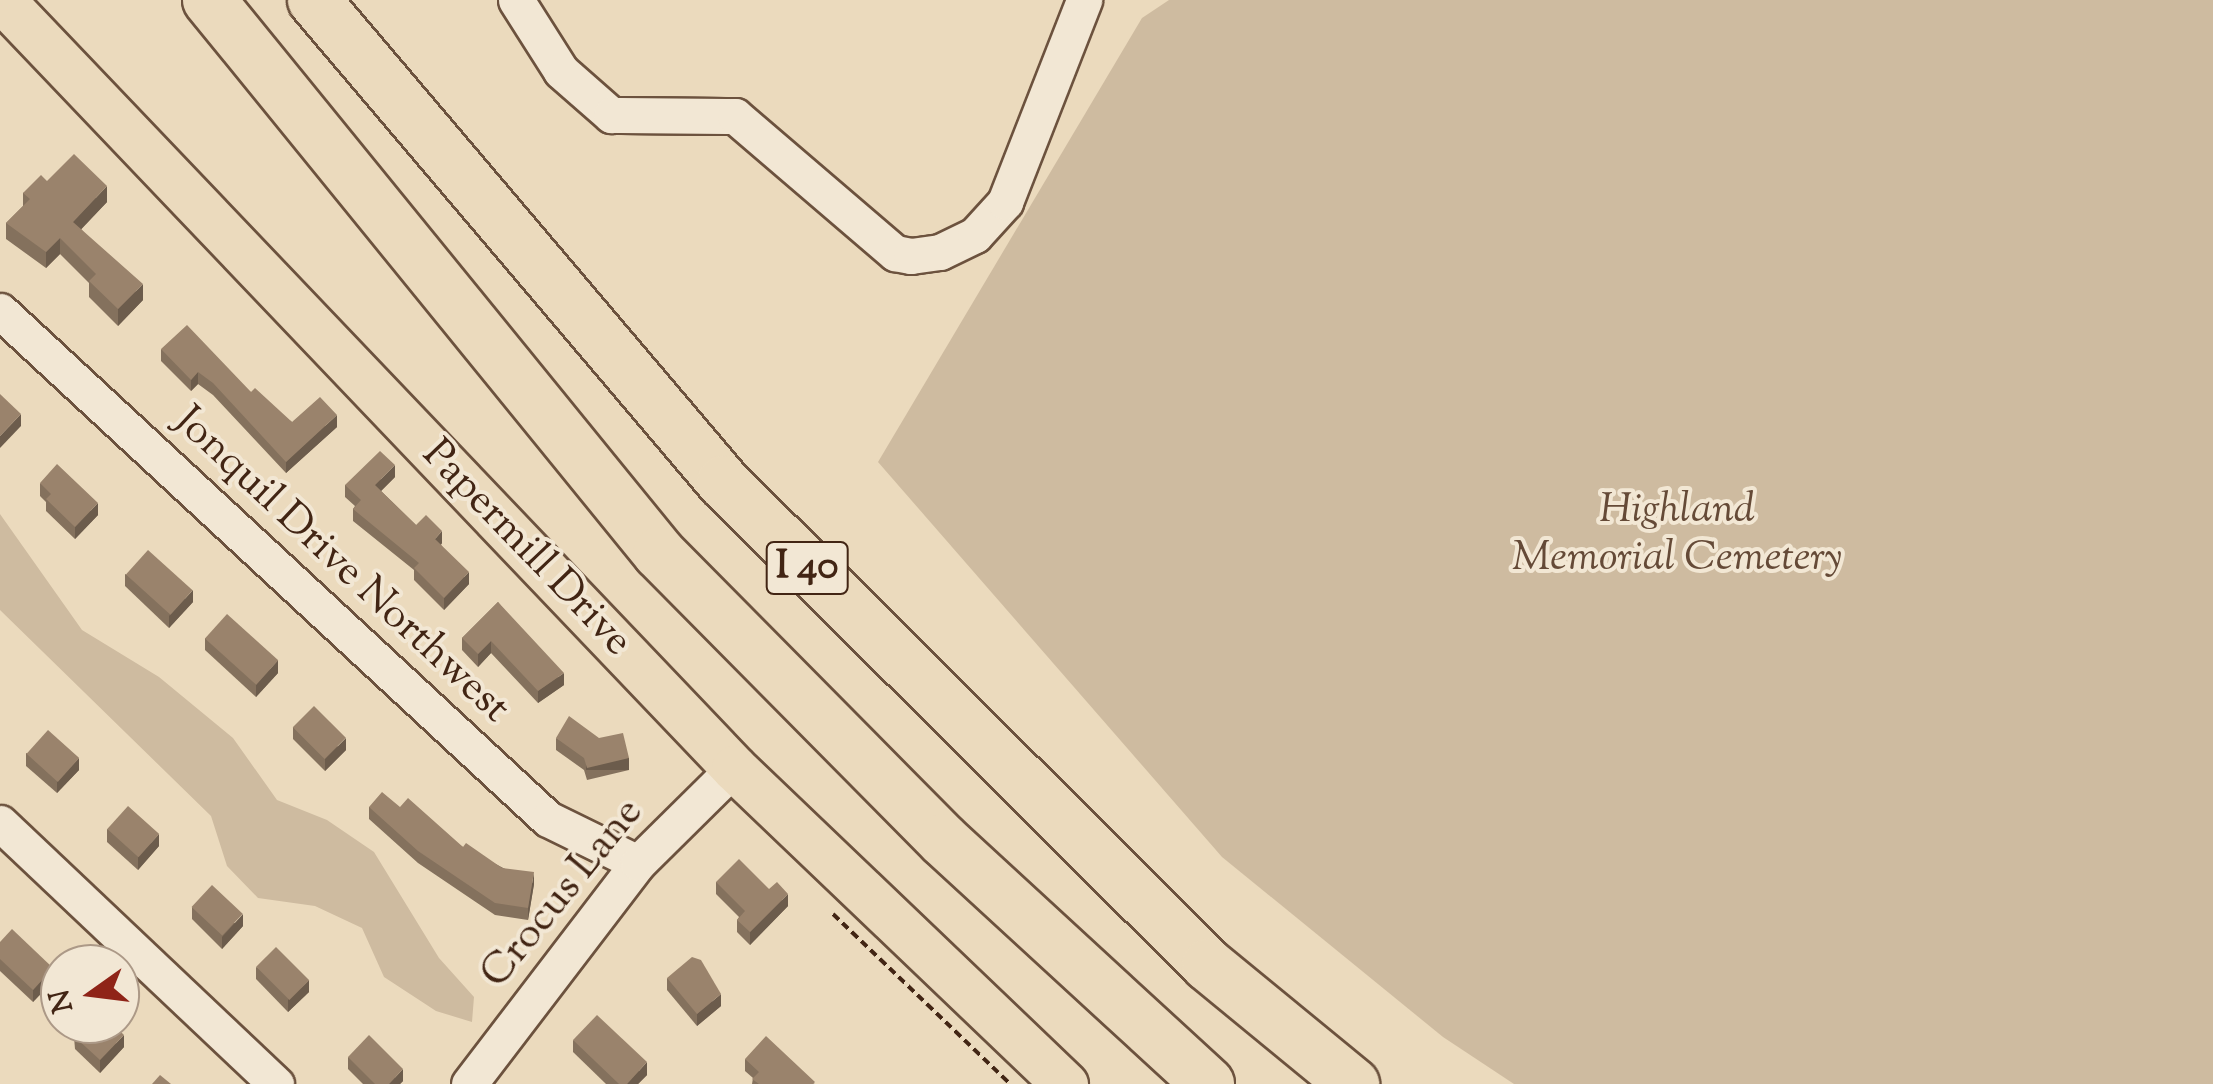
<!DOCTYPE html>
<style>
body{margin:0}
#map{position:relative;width:2213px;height:1084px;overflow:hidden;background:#ebdabd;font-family:"Sorts Mill Goudy",serif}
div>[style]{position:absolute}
.green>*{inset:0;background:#cebba0}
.path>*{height:4px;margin-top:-2px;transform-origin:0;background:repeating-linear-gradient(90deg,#422514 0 8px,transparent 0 13px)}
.roads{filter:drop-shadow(2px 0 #6c523e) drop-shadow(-2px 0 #6c523e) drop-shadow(0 2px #6c523e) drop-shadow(0 -2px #6c523e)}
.minor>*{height:35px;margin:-17.5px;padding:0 17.5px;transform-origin:17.5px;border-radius:17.5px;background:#f2e7d4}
.major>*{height:45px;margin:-22.5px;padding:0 22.5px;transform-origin:22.5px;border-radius:22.5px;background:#ebdabd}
.highway>*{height:52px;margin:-26px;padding:0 26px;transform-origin:26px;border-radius:26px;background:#ebdabd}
.wall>*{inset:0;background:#84715d}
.shaded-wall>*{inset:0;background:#6c5c4c;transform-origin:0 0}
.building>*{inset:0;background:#9a836c;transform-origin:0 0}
span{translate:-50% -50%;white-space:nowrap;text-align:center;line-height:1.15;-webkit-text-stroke:8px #f2e7d4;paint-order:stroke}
.shield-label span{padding:2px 8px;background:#f2e7d4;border:2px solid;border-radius:8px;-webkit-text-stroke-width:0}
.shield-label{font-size:40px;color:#422514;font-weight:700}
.park-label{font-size:42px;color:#654a37;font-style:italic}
.street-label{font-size:42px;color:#422514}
.north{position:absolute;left:40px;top:944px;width:100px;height:100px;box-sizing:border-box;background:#f2e7d4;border:2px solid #ac9987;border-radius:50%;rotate:256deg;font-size:28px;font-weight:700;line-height:40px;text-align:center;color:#422514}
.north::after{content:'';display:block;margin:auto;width:35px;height:45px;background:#8f2418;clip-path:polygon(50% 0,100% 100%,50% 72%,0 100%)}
</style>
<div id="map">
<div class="green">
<div style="clip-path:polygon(1169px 0,2213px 0,2213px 1084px,1514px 1084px,1443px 1037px,1222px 857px,878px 462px,1142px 18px)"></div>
<div style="clip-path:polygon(0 514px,82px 630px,159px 677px,233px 738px,277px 800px,327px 820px,374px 852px,439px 958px,474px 997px,472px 1022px,436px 1011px,384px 977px,362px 928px,315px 906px,258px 898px,227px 866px,211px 816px,0 610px)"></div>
</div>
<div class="path">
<div style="left:833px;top:914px;width:245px;rotate:43.8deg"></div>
</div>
<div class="roads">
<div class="minor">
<div style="left:516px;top:0;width:84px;rotate:57.6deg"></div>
<div style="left:561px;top:71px;width:67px;rotate:41.3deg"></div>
<div style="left:611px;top:115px;width:124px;rotate:0.5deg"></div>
<div style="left:735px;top:116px;width:211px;rotate:40.6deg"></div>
<div style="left:895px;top:253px;width:16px;rotate:11deg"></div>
<div style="left:911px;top:256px;width:29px;rotate:-8deg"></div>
<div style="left:940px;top:252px;width:39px;rotate:-26deg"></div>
<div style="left:975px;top:235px;width:45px;rotate:-47.7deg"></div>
<div style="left:1005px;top:202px;width:217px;rotate:-68.6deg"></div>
<div style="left:0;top:311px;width:747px;rotate:42.83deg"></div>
<div style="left:548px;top:819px;width:100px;rotate:26.1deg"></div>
<div style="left:0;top:823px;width:380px;rotate:43.4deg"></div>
<div style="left:469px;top:1084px;width:278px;rotate:-52.6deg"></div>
<div style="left:638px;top:863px;width:135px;rotate:-44.7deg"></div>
</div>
<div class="major">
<div style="left:2px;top:0;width:1061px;rotate:46.37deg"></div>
<div style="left:734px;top:768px;width:458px;rotate:43.7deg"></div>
</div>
<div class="highway">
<div style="left:209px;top:0;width:713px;rotate:50.86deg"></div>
<div style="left:659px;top:553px;width:404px;rotate:45.3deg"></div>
<div style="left:943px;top:840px;width:360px;rotate:42.6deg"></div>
<div style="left:314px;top:0;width:632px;rotate:49.68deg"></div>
<div style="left:723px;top:482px;width:684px;rotate:44.88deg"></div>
<div style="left:1208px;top:965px;width:188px;rotate:39.4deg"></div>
</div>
</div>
<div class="wall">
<div style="clip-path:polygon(47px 181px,107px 202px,81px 229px,143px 300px,118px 326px,89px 297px,89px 283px,60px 254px,46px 268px,6px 239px,6px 223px,23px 206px,23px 193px)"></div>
<div style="clip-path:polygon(161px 349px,251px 392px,292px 422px,337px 427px,286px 473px,213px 395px,198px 384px,191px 391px,161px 361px)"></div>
<div style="clip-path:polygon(395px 477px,381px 491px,416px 525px,442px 543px,441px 545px,469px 584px,444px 610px,414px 580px,414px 570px,353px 521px,353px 509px,355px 506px,345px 497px,345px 485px)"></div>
<div style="clip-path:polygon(40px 483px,98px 515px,75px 539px,46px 511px,46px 502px,40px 496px)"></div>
<div style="clip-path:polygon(125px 574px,193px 602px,169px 628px,125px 586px)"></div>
<div style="clip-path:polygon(498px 602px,564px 685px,538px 703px,491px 653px,478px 667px,462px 650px,462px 638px)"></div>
<div style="clip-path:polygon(205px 638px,278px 673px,256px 697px,205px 650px)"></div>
<div style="clip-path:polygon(293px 727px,346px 750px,325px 771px,293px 739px)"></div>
<div style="clip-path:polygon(556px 738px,629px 770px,587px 780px,584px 770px,556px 750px)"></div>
<div style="clip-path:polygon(26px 753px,79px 770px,57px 793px,26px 766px)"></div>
<div style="clip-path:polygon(369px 807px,400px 807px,463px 847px,534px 884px,528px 920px,495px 915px,418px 863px,369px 819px)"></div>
<div style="clip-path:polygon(107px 829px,159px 846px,138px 870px,107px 842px)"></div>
<div style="clip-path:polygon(716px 882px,769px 889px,788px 906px,750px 945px,737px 932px,737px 920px,739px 917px,716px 894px)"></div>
<div style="clip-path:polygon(192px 907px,243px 926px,222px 949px,192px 919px)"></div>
<div style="clip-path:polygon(0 942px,53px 981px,33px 1002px,0 971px)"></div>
<div style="clip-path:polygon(256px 967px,309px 992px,288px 1012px,256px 979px)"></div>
<div style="clip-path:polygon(667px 978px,721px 1006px,697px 1026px,667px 990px)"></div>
<div style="clip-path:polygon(73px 1025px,124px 1047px,100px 1073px,75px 1049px)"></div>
<div style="clip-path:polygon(573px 1040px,647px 1075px,638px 1084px,606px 1084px,573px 1052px)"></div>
<div style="clip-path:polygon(348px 1057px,403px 1081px,400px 1084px,363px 1084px,348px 1069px)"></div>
<div style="clip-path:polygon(745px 1059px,815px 1084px,752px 1084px,753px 1078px,745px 1071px)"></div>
</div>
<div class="shaded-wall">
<div style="clip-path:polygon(107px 186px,107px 202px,73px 238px,73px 222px)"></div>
<div style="clip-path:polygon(60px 238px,60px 254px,46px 268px,46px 252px)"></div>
<div style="clip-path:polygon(143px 284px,143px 300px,118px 326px,118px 309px)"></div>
<div style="clip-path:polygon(198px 372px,198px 384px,191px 391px,191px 380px)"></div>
<div style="clip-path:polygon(21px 414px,21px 426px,0 448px,0 436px)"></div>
<div style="clip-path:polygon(337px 415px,337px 427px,286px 473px,286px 462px)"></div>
<div style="clip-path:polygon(395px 465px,395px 477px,375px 497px,375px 485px)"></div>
<div style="clip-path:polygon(98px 503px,98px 515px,75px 539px,75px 527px)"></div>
<div style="clip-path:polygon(442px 531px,442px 543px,435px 551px,435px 539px)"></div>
<div style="clip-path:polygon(469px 572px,469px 584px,444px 610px,444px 598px)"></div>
<div style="clip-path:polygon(193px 590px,193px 602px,169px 628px,169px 616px)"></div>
<div style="clip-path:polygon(491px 641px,491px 653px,478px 667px,478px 654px)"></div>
<div style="clip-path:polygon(278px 660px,278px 673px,256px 697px,256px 685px)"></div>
<div style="clip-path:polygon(564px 673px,564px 685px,538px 703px,538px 691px)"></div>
<div style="clip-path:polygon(346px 738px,346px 750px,325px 771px,325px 759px)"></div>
<div style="clip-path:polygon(79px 758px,79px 770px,57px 793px,57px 781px)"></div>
<div style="left:629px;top:758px;width:12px;height:43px;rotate:90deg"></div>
<div style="clip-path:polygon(159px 834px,159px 846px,138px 870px,138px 857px)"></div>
<div style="clip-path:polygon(534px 872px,534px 884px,528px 920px,528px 908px)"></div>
<div style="clip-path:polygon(788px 894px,788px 906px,750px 945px,750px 932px)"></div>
<div style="clip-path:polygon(243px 914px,243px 926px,222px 949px,222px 937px)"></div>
<div style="clip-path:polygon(53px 968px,53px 981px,33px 1002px,33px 990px)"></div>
<div style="clip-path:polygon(309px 980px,309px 992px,288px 1012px,288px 1000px)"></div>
<div style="clip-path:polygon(721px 994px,721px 1006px,697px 1026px,697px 1014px)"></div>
<div style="clip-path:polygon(124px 1035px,124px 1047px,100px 1073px,100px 1060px)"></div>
<div style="clip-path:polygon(647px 1062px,647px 1075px,638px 1084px,627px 1084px)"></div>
<div style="clip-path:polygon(403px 1069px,403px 1081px,400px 1084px,389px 1084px)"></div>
</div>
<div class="building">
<div style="clip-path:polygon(74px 154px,107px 186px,73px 222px,143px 284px,118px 309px,89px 281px,96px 274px,60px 238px,46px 252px,6px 223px,30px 199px,23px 193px,41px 175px,47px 181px)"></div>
<div style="clip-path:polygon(187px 325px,251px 392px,255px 388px,292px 422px,320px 397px,337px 415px,286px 462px,213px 383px,198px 372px,191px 380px,161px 349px)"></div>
<div style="clip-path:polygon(0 394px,21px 414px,0 436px)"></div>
<div style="clip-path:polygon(380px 451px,395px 465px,375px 485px,416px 525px,426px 515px,442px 531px,435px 539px,469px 572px,444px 598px,414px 568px,419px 563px,353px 509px,361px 500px,345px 485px)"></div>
<div style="clip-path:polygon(57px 464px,98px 503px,75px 527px,46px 499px,51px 494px,40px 483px)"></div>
<div style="left:148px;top:550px;width:60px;height:33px;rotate:42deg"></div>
<div style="clip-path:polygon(498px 602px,564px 673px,538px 691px,491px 641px,478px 654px,462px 638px)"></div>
<div style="left:227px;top:614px;width:69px;height:33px;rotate:42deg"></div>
<div style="left:314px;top:706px;width:45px;height:30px;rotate:45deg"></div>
<div style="clip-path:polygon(569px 716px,599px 738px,623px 733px,629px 758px,587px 768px,584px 758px,556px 738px)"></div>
<div style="left:48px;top:730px;width:42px;height:32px;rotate:42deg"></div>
<div style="clip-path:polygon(382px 792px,400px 807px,408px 798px,463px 847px,466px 843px,502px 868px,534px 872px,528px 908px,495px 903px,418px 851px,369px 807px)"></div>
<div style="left:128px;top:806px;width:42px;height:31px;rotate:42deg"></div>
<div style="clip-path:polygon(739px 859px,769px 889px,777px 882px,788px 894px,750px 932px,737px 920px,745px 911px,716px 882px)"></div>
<div style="left:212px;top:885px;width:42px;height:30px;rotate:43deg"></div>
<div style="clip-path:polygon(12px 929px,53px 968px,33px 990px,0 959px,0 942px)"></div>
<div style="left:276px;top:947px;width:47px;height:28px;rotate:45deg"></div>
<div style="clip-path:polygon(692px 957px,701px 960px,721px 994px,697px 1014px,667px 978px)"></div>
<div style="clip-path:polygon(597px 1015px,647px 1062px,627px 1084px,619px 1084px,573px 1040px)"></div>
<div style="clip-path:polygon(74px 1024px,113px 1024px,124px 1035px,100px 1060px,75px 1037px,80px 1032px)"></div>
<div style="clip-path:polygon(369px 1035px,403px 1069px,389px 1084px,375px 1084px,348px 1057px)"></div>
<div style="clip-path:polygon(766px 1036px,815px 1082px,813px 1084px,759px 1084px,752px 1079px,759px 1072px,745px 1059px)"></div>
<div style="clip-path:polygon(160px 1075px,171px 1084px,152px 1084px)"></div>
</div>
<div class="shield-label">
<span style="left:807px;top:568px">I 40</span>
</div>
<div class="park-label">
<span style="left:1677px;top:535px">Highland<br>Memorial Cemetery</span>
</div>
<div class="street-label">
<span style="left:526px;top:549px;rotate:46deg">Papermill Drive</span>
<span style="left:341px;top:566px;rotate:43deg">Jonquil Drive Northwest</span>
<span style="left:563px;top:894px;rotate:-51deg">Crocus Lane</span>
</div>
<div class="north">N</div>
</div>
